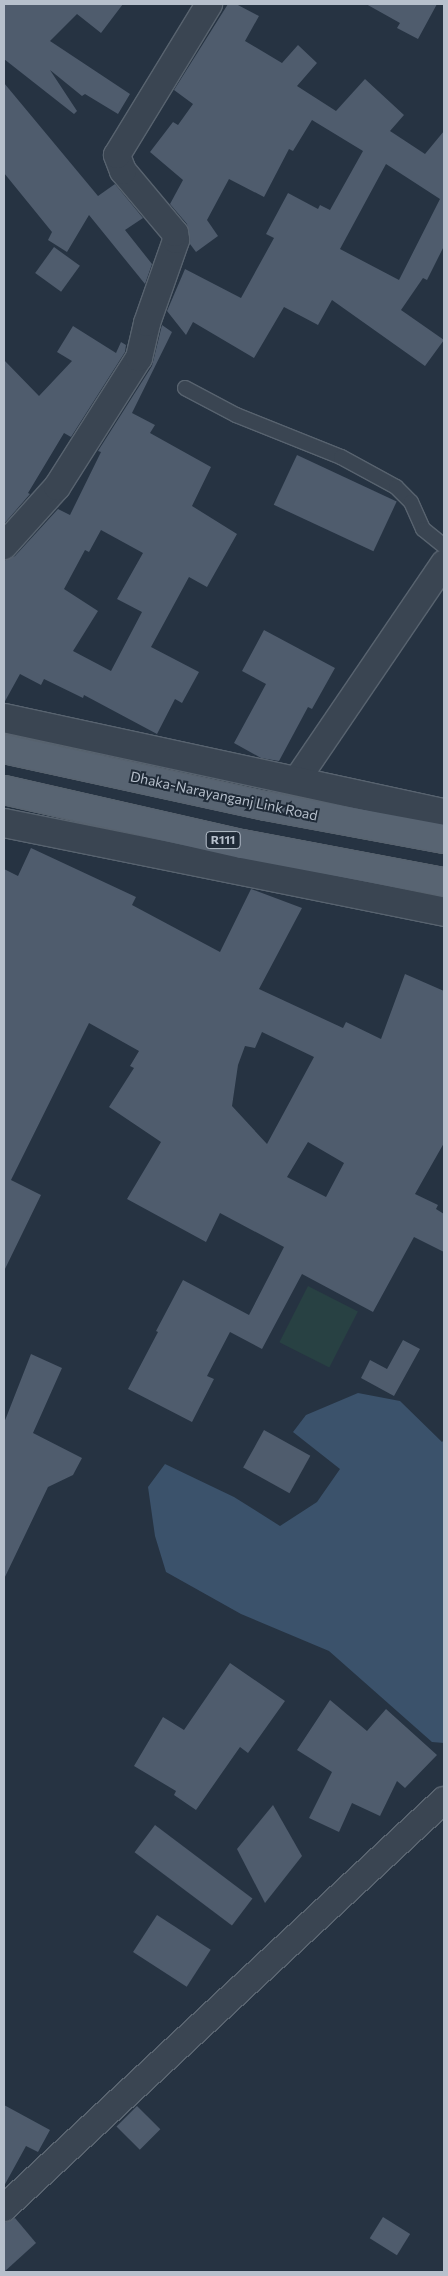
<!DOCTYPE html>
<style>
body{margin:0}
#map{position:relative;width:448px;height:2276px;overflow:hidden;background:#263342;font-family:Commissioner,sans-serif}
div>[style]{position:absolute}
.green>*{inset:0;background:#284143;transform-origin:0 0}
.water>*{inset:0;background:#3b526b}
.building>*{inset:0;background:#4f5c6d;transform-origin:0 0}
.roads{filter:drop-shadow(1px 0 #58636f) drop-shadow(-1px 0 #58636f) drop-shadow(0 1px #58636f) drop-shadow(0 -1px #58636f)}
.service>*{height:14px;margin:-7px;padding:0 7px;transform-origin:7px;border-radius:7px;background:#3a4552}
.minor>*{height:26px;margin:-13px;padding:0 13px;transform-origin:13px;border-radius:13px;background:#3a4552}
.tertiary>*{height:28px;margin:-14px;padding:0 14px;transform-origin:14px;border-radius:14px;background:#3a4552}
.primary>*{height:28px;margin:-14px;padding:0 14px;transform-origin:14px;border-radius:14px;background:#586472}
span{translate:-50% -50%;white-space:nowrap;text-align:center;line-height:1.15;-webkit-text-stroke:4px #1f2a37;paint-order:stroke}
.shield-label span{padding:1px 4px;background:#1f2a37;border:1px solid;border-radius:4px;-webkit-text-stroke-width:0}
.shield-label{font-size:12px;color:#b7c0cc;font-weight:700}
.street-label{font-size:14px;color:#b7c0cc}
.frame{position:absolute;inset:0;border:5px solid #b7c0cc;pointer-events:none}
</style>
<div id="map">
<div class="green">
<div style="left:308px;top:1286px;width:56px;height:63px;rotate:27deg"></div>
</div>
<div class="water">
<div style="clip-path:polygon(358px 1393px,400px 1401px,442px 1442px,444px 1440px,444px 1743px,432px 1742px,329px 1651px,241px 1614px,166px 1572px,155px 1536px,148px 1487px,165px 1464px,234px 1497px,280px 1526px,317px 1502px,340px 1469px,293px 1432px,306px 1415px)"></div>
</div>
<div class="building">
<div style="clip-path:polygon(4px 4px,123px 4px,101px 33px,77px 14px,50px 41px,130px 94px,118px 114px,85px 94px,82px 96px,50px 70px,77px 111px,74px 114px,4px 59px)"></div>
<div style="clip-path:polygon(evenodd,228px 4px,236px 4px,259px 16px,245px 41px,282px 63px,298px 45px,317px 63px,297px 86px,336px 111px,365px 79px,404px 115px,390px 131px,425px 154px,444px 131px,444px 246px,427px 280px,423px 278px,401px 310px,444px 340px,425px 366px,332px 300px,318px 325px,284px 307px,254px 358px,193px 322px,186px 335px,167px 311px,185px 269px,241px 298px,274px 238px,266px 234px,288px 193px,318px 209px,320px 205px,330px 210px,363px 151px,312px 120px,293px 151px,289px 149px,264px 197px,229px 179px,207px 220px,218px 236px,196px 252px,190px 244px,187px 224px,170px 204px,183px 180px,150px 152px,173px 122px,178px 125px,193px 104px,174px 90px,228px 4px,386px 164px,440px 199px,399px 280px,340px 249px,386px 164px)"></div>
<div style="clip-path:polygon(366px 4px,437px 4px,418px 39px,397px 28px,400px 23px)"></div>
<div style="clip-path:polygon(4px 83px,98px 196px,115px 184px,143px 218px,125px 230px,152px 264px,145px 284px,89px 215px,67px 252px,48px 240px,52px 232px,4px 173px)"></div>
<div style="left:54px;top:247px;width:32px;height:32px;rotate:36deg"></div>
<div style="clip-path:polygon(evenodd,162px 325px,172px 332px,132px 413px,155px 425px,150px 433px,211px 467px,192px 506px,237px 534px,207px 587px,189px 577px,151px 647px,199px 672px,182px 703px,175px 699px,157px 734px,84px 695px,83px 698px,44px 679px,41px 685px,20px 674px,4px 703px,4px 561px,15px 556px,58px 509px,70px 515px,101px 452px,98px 451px,152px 366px,162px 325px,101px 530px,143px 553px,117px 599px,142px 612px,111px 671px,73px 651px,98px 611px,64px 589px,85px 550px,89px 552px,101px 530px)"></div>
<div style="clip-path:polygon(73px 326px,116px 353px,121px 342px,126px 345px,125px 352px,71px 437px,64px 433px,28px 493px,30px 494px,4px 524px,4px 360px,39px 396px,72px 361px,57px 352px)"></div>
<div style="left:297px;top:455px;width:110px;height:55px;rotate:25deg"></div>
<div style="clip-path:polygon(264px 630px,335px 668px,312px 709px,308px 707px,279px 761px,261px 758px,234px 743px,266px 684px,242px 671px)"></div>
<div style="clip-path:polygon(evenodd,31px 848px,136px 897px,132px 905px,220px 952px,251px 889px,302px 908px,259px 989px,343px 1028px,346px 1022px,381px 1039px,405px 974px,444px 991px,444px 1143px,415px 1194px,438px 1205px,436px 1209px,444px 1214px,444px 1252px,414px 1237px,373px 1312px,302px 1274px,262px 1349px,230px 1332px,207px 1376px,214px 1379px,192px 1422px,128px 1389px,158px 1332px,156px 1331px,183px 1280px,249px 1315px,284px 1247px,220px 1213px,206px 1242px,127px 1199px,161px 1142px,109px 1107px,134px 1068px,130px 1066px,139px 1051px,89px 1023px,11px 1180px,41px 1195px,4px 1271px,4px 869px,18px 876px,31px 848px,262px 1032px,314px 1057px,267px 1144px,232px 1106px,238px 1065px,245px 1046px,255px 1048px,262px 1032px,31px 848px,308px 1142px,344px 1163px,326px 1197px,287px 1177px,308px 1142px)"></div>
<div style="clip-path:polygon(403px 1340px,420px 1349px,394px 1396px,361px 1378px,370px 1360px,387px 1369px)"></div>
<div style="clip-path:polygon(31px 1354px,62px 1368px,33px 1433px,82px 1458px,73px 1475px,48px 1487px,4px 1579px,4px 1423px)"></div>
<div style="left:264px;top:1430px;width:53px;height:43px;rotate:29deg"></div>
<div style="clip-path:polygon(230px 1663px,285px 1701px,248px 1753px,240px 1747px,196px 1810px,174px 1795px,176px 1791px,134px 1766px,163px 1717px,184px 1730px)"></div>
<div style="clip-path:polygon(330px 1700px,367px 1731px,386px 1709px,437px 1755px,405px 1788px,397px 1781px,380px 1816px,352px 1803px,339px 1832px,309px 1818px,332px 1772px,297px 1750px)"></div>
<div style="clip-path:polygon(273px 1805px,302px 1856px,265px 1903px,237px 1849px)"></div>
<div style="left:155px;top:1825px;width:122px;height:34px;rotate:37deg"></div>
<div style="left:157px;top:1915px;width:64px;height:44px;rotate:33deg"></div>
<div style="clip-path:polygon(4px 2105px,50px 2130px,38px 2152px,26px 2146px,4px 2186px)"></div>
<div style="left:137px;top:2106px;width:33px;height:29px;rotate:45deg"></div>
<div style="left:383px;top:2217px;width:32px;height:25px;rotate:32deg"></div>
<div style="clip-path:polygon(15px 2218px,36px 2243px,4px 2272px,4px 2223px)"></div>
</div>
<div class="roads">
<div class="service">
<div style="left:185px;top:388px;width:58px;rotate:27.9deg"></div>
<div style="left:236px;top:415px;width:113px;rotate:21.8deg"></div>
<div style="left:341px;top:457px;width:63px;rotate:28.6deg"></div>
<div style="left:396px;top:487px;width:21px;rotate:45deg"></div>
<div style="left:411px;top:502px;width:30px;rotate:66deg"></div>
<div style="left:423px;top:529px;width:27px;rotate:39deg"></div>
</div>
<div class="minor">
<div style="left:4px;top:546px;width:79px;rotate:-48.1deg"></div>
<div style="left:57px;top:487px;width:153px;rotate:-57.6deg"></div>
<div style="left:139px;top:358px;width:36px;rotate:-77deg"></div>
<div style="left:147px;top:323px;width:88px;rotate:-70.7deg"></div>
<div style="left:176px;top:240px;width:7px;rotate:-98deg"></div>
<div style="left:175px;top:233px;width:81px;rotate:-130deg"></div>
<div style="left:123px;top:171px;width:17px;rotate:-111deg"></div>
<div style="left:117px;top:155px;width:177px;rotate:-58.6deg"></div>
<div style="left:296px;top:781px;width:263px;rotate:-55.8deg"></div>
<div style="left:4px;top:2208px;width:600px;rotate:-42.84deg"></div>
</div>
<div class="tertiary">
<div style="left:4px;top:718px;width:450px;rotate:12.2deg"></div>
<div style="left:4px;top:823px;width:449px;rotate:11.4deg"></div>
</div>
<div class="primary">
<div style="left:4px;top:749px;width:268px;rotate:12.3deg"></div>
<div style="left:266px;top:806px;width:181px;rotate:10.5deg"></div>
<div style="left:4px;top:790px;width:244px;rotate:12.8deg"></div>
<div style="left:242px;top:844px;width:206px;rotate:10.7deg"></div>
</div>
</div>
<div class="shield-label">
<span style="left:223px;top:840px">R111</span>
</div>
<div class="street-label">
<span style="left:224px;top:796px;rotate:12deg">Dhaka-Narayanganj Link Road</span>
</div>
<div class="frame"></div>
</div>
